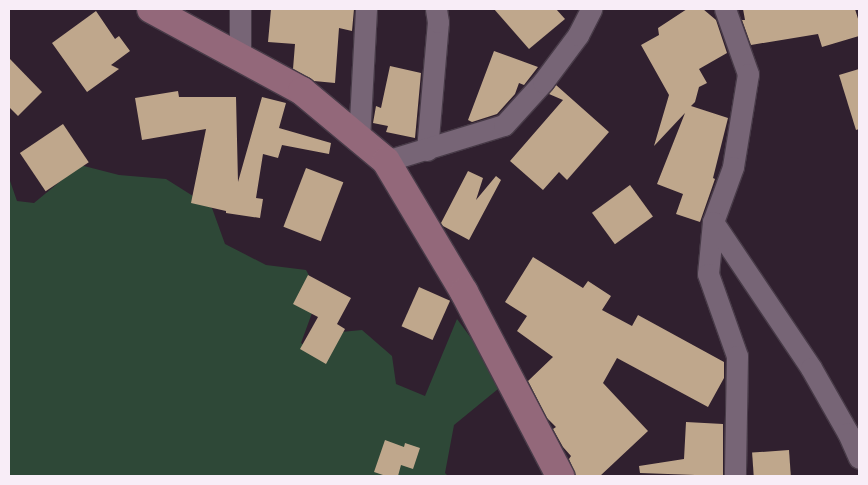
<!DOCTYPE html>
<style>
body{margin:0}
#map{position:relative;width:868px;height:485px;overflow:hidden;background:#30202f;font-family:"DejaVu Sans",sans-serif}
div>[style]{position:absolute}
.green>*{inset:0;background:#2e4837}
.building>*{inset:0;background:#bfa78c;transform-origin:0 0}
.roads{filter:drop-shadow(1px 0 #483b48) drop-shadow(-1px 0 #483b48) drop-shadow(0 1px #483b48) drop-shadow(0 -1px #483b48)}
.street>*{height:21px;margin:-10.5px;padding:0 10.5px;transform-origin:10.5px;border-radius:10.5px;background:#776576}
.secondary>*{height:28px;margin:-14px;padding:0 14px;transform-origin:14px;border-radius:14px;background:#93687a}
span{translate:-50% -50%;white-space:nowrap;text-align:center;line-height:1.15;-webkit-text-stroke:5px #261625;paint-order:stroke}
.frame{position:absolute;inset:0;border:10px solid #f8edf7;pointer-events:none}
</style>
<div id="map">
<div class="green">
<div style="clip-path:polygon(80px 165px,119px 175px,166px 179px,212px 208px,225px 244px,266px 265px,306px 270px,319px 294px,301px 343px,328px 358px,341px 332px,362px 330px,392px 356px,396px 384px,425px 396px,457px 319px,488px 361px,498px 389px,454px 425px,445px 473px,448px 476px,9px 476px,9px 178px,17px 201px,34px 203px)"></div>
</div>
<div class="building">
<div style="clip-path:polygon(271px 9px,354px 9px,352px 31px,339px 28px,335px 83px,314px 81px,293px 69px,295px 44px,268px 42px)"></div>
<div style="clip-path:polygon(494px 9px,556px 9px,565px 19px,529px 49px)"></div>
<div style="clip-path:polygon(687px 9px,703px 9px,716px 20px,727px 53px,699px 69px,707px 83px,699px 87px,695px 102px,691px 106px,728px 118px,713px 178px,715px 179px,700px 222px,676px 214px,683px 194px,657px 184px,685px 113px,654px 146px,669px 95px,641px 45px,659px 35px,658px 28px)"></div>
<div style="clip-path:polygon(743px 9px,855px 9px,859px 22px,859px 36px,822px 47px,818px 34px,751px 45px,742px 20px,745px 20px)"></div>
<div style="clip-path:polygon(96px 11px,115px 39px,119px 36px,130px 51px,111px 65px,119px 69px,87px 92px,52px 43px)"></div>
<div style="clip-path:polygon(494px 51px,538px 67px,524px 85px,519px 83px,515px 94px,497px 114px,472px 122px,468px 120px)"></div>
<div style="clip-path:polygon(9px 58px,42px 92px,18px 116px,9px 107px)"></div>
<div style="clip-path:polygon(390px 66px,421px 73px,415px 138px,386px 132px,388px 126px,373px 123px,376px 106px,381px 108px)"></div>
<div style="clip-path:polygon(859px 69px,859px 129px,856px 130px,839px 75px)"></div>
<div style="clip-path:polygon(556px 85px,609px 132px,567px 180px,559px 172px,543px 190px,510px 161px,563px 100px,549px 94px)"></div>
<div style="clip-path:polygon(178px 91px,179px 97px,236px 97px,238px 182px,262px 97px,286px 103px,279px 128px,331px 143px,329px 154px,282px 145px,278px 158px,263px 154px,256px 198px,263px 199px,260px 218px,226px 213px,226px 211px,191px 203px,206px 129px,142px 140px,135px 98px)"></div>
<div style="left:63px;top:124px;width:46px;height:52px;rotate:56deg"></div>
<div style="left:306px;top:168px;width:40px;height:63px;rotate:21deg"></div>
<div style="clip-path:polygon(468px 171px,483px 178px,476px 200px,496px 176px,501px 180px,469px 240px,443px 226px,441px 223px)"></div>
<div style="left:630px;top:185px;width:39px;height:47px;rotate:54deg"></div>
<div style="clip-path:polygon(533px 257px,583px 288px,588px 281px,611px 296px,602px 310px,632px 326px,638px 315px,724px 362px,724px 378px,708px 407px,617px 358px,603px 383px,648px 431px,600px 476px,576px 476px,569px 459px,571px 456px,563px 447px,553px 429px,556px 427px,547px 418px,528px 381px,553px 357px,517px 331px,527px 316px,505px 302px)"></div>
<div style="clip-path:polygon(308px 275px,351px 298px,337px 324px,345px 329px,326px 364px,300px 349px,318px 317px,293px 304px)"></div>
<div style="left:419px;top:287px;width:34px;height:43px;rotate:24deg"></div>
<div style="clip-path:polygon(686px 422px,723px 424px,723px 476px,640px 473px,639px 466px,684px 459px)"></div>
<div style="clip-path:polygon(385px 440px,404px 447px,405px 443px,420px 448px,413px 469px,401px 465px,398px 476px,386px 476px,374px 472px)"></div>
<div style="left:789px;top:450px;width:26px;height:37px;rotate:86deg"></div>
</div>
<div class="roads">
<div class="street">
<div style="left:240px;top:9px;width:48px;rotate:90deg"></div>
<div style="left:725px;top:9px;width:69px;rotate:70.5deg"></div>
<div style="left:748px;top:74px;width:94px;rotate:99.2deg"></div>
<div style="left:733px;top:167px;width:59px;rotate:110deg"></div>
<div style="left:713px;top:222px;width:52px;rotate:95.5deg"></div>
<div style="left:708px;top:274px;width:87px;rotate:70.5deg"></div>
<div style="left:737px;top:356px;width:120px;rotate:91deg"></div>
<div style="left:359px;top:139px;width:130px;rotate:-86.9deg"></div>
<div style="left:427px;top:150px;width:128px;rotate:-85.1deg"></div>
<div style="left:438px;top:22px;width:13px;rotate:-99deg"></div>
<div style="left:386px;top:161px;width:123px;rotate:-17deg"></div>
<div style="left:504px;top:125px;width:58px;rotate:-47.8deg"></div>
<div style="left:543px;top:82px;width:59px;rotate:-53.3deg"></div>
<div style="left:578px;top:35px;width:29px;rotate:-63deg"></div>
<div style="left:713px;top:222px;width:176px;rotate:56.1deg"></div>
<div style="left:811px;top:368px;width:75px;rotate:60.4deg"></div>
<div style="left:848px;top:433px;width:27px;rotate:66deg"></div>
</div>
<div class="secondary">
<div style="left:151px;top:9px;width:172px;rotate:28.5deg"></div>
<div style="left:302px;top:91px;width:109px;rotate:39.8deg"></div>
<div style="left:386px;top:161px;width:152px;rotate:59.2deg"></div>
<div style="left:464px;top:292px;width:208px;rotate:62.4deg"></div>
</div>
</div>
<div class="frame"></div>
</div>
